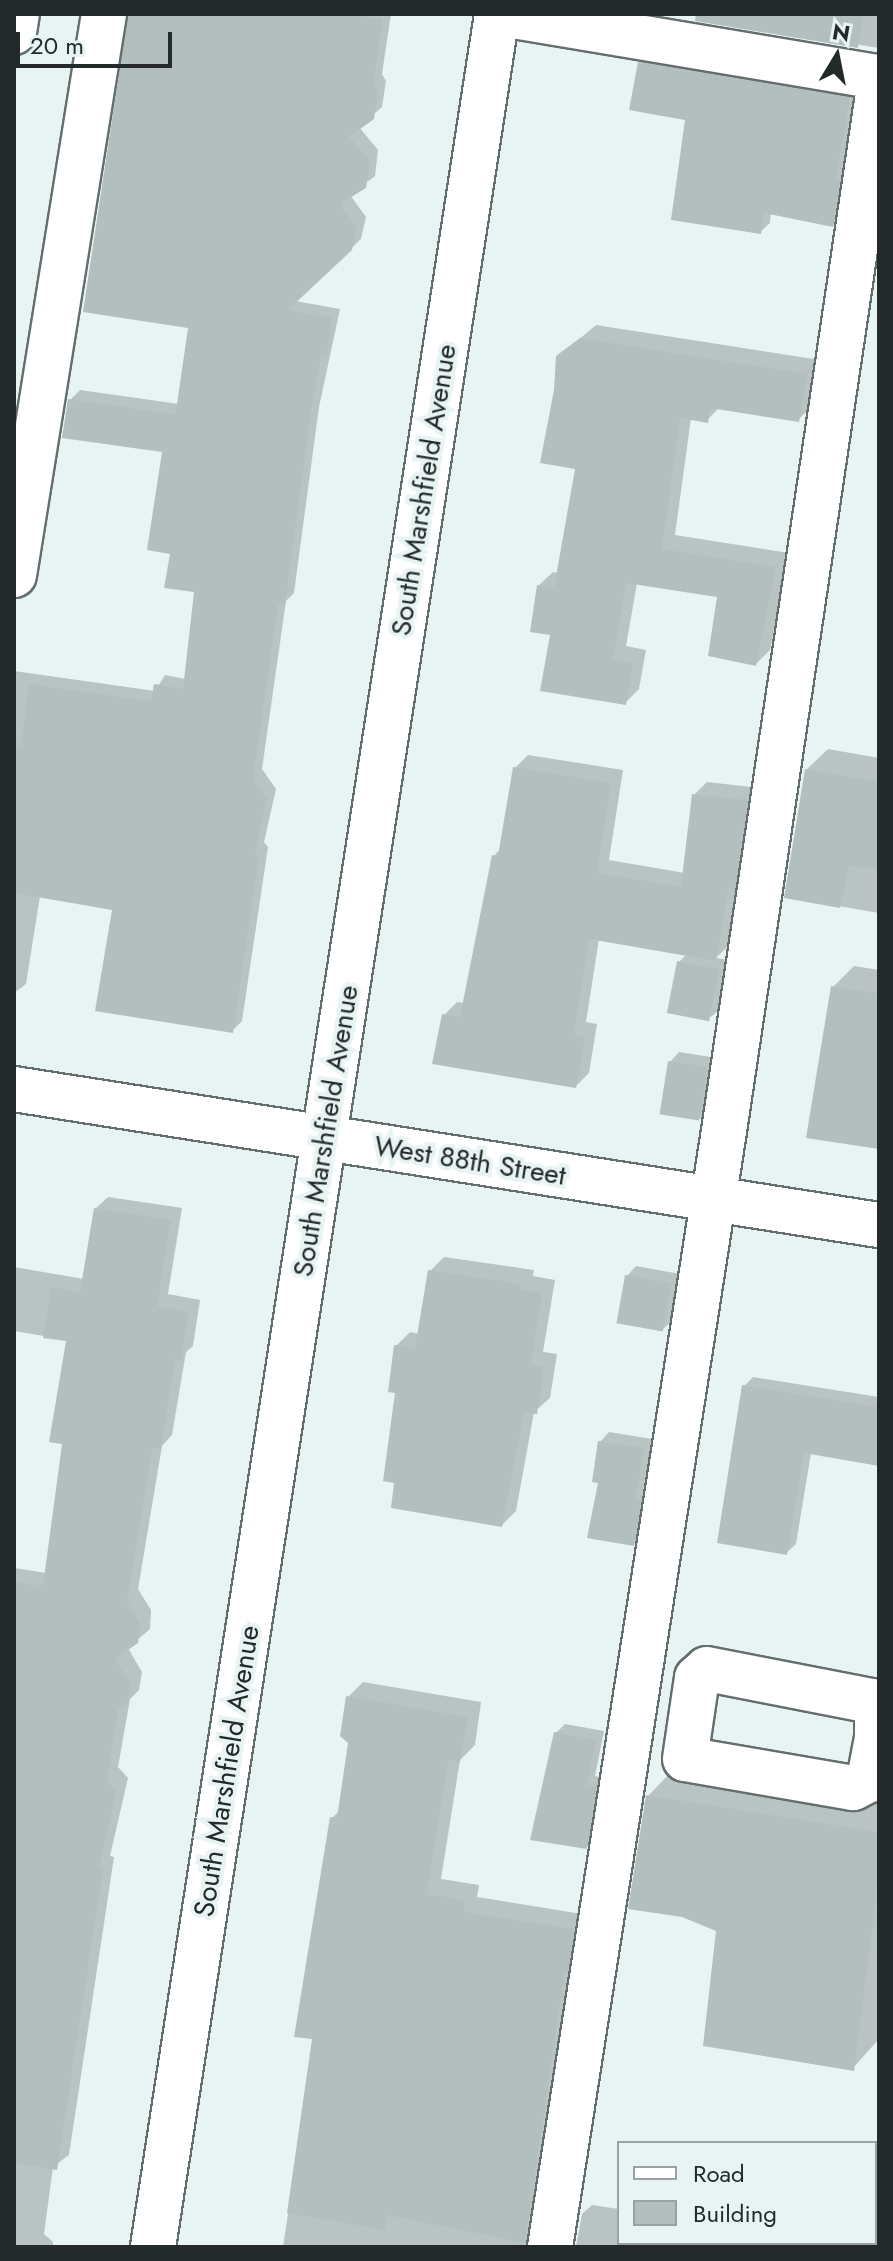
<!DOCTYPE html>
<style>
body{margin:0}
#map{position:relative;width:893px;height:2261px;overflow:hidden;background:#e7f4f3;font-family:Jost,sans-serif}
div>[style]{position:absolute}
.shadow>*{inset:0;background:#0003;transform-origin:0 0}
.building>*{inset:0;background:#b3bfbe;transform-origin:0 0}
.roads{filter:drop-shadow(2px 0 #636f6e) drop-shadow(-2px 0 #636f6e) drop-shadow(0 2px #636f6e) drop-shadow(0 -2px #636f6e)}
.minor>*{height:44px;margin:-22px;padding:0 22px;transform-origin:22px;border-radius:22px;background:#fff}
span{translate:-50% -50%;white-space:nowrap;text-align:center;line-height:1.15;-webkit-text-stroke:8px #e7f4f3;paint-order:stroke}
.street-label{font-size:28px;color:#242929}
.frame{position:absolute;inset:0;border:16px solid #242929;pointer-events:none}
.legend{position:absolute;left:617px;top:2141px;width:260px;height:104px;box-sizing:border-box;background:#e7f4f3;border:2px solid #99a3a2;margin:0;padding:10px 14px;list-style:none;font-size:24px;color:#242929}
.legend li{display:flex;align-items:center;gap:16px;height:40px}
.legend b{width:40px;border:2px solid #99a3a2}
.north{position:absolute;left:797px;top:16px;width:80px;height:80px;-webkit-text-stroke:6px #e7f4f3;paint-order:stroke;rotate:10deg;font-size:22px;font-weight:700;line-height:32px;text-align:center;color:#242929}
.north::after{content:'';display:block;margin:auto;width:28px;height:36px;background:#242929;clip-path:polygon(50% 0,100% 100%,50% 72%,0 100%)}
.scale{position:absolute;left:16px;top:32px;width:156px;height:36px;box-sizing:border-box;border:4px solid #242929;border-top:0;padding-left:10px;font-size:24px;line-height:28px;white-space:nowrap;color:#242929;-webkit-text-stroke:6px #e7f4f3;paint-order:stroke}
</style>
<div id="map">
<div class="shadow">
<div style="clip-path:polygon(129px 14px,391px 14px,382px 74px,386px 81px,382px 107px,359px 127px,378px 150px,375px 176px,350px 195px,366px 217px,361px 239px,295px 301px,340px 309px,319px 407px,294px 593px,286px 601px,262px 769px,276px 789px,264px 842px,268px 847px,242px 1021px,232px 1031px,114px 909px,40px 896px,26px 984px,14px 993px,14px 671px,155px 691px,165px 675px,186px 679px,197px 590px,172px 552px,164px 451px,70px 400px,80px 390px,179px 404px,191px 326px)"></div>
<div style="clip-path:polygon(698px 14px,879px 14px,879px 48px,697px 19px)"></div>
<div style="clip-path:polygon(649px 54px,858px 88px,842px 216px,832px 225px,771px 212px,770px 223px,760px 232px,688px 119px,640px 63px)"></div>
<div style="clip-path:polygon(596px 325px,820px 360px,812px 406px,798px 420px,720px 407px,707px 420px,691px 418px,675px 535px,789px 553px,770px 650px,756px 664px,719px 595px,637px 583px,626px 646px,646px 650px,639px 689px,625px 703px,552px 634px,538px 586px,553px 572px,559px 573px,578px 467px,556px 390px,558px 357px)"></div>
<div style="clip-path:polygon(828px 749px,879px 758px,879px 913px,786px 897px,806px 770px)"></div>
<div style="clip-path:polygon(528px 755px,623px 770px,609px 860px,685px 873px,694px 795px,707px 782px,760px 788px,728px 946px,716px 958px,728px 960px,721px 1008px,711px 1017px,679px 962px,687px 954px,599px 939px,586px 1022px,597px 1024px,589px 1073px,576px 1086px,444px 1015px,457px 1002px,465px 1003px,494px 856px,502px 847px,515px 768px)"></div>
<div style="clip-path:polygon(854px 966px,879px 970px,879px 1147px,833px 987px)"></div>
<div style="clip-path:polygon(679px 1052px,717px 1058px,709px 1109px,700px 1119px,670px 1062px)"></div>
<div style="clip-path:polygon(108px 1197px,182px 1208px,168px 1294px,200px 1300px,193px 1346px,186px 1352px,172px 1435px,162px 1446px,138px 1589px,151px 1610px,150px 1629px,128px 1648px,142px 1672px,139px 1690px,130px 1699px,118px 1767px,128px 1778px,110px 1856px,114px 1857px,69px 2155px,53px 2167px,44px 2234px,53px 2242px,53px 2247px,14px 2247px,14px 1568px,47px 1573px,65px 1442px,68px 1340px,14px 1331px,14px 1267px,84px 1279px,95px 1209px)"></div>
<div style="clip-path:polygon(444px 1257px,534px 1270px,533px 1276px,555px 1280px,543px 1352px,557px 1354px,550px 1398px,534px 1412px,516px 1511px,502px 1525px,396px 1481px,396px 1346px,410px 1332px,420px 1334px,430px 1271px)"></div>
<div style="clip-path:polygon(636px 1266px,680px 1274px,673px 1320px,663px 1329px,627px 1276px)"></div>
<div style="clip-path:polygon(753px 1377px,879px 1397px,879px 1464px,811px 1453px,796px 1544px,786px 1553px,744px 1386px)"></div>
<div style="clip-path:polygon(609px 1432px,652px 1439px,643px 1492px,649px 1493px,643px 1534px,633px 1544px,600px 1481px,600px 1442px)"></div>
<div style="clip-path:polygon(363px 1682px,481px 1702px,475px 1745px,460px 1760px,441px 1879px,479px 1885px,477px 1897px,588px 1915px,538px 2247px,283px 2247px,314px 2038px,332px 1818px,340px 1810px,350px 1742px,348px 1697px)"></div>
<div style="clip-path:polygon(565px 1724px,604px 1731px,595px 1776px,605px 1778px,595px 1838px,586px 1847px,556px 1733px)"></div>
<div style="clip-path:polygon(673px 1770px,879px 1803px,879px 2039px,853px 2068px,718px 1930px,648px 1796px)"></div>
<div style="clip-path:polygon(592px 2205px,619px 2209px,619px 2243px,633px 2243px,632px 2247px,576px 2247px,582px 2214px)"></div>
<div style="left:638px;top:2243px;width:206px;height:4px"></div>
</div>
<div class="building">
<div style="clip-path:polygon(128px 14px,351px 14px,383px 19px,373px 85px,378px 91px,374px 119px,349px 137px,370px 160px,366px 188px,340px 204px,357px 228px,352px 250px,288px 310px,332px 318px,327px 355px,321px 355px,310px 418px,285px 605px,278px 604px,253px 779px,267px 799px,255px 852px,259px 857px,233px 1033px,95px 1011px,112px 910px,14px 893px,14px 745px,21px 746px,29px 684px,151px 701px,154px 684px,183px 689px,194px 592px,164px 588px,170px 554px,147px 550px,162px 452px,62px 438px,68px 399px,174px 414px,176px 411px,188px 328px,83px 312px)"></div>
<div style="clip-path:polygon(696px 14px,863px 14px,858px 48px,695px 21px)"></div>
<div style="clip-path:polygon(638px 62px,850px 97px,836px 180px,840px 180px,833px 227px,764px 213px,761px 234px,671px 220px,685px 120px,629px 110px)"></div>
<div style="clip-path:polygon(580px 338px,807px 374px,799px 422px,710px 408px,708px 423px,680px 418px,662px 549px,776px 567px,756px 666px,708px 656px,717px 597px,626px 583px,613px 660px,633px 663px,626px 705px,540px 691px,550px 635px,530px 632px,537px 585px,554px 588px,575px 469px,540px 463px,554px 390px,556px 356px)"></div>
<div style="clip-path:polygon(513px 767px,611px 783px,597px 873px,681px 887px,692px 794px,748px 800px,735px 890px,728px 888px,716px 961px,589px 939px,574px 1035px,585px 1037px,576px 1088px,432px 1064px,442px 1014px,460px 1017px,492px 855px,498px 856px)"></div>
<div style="clip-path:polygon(805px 769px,879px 782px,879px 870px,849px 866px,840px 908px,784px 898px)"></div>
<div style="left:677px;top:961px;width:43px;height:53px;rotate:11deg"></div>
<div style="clip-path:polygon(831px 986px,879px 994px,879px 1149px,806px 1138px)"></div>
<div style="left:668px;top:1061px;width:40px;height:54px;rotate:9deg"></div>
<div style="clip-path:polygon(94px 1208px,171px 1220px,157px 1306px,189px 1312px,181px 1360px,175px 1359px,161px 1449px,152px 1448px,127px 1602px,140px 1623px,138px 1643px,115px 1659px,131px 1685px,127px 1704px,118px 1709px,107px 1780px,116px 1791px,99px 1868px,103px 1869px,57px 2170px,14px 2163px,14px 1582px,43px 1586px,62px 1444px,49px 1442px,66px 1341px,43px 1338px,51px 1287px,80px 1292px)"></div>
<div style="clip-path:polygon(428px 1270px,521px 1284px,520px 1289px,542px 1293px,531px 1365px,544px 1367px,537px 1414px,524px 1412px,502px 1527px,391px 1508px,394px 1483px,383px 1481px,395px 1393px,388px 1392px,394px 1345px,415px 1348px)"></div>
<div style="left:625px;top:1275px;width:47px;height:49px;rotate:10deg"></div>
<div style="clip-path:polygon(742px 1385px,879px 1407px,879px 1466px,804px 1453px,787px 1555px,717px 1543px)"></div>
<div style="clip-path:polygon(598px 1441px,644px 1448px,635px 1501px,641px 1502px,634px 1546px,587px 1538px,598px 1483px,592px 1482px)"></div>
<div style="clip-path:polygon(346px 1696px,468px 1717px,460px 1762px,448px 1760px,427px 1894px,465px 1900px,464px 1912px,574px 1929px,567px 1974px,564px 1973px,525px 2243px,387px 2215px,385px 2230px,287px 2213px,312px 2039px,294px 2037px,330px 1817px,337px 1818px,348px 1743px,340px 1736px)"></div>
<div style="clip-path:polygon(554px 1732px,596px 1740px,587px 1785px,596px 1787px,587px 1849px,530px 1840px)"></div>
<div style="clip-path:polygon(646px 1795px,879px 1832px,879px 1874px,854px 2071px,703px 2046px,716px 1931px,682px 1917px,628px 1909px)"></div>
</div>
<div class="roads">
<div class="minor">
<div style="left:501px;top:14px;width:383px;rotate:9.5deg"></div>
<div style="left:14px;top:32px;width:18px;rotate:-81deg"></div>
<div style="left:14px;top:575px;width:568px;rotate:-80.89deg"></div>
<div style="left:14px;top:1089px;width:876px;rotate:8.94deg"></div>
<div style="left:707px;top:1669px;width:168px;rotate:11deg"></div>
<div style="left:872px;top:1701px;width:13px;rotate:67deg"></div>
<div style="left:877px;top:1713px;width:25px;rotate:90deg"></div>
<div style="left:877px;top:1738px;width:43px;rotate:100.8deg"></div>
<div style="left:869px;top:1780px;width:18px;rotate:153deg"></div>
<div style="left:853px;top:1788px;width:170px;rotate:-170.2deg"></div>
<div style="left:685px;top:1759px;width:82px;rotate:-81.6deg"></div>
<div style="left:697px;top:1678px;width:13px;rotate:-42deg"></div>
<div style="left:153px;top:2247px;width:2259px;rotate:-81.24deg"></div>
<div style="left:550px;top:2247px;width:1129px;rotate:-81.14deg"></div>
<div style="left:724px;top:1131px;width:1054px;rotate:-81.55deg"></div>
</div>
</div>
<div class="street-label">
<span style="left:424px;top:490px;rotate:-81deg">South Marshfield Avenue</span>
<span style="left:326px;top:1131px;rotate:-81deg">South Marshfield Avenue</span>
<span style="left:470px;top:1161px;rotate:9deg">West 88th Street</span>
<span style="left:227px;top:1771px;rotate:-81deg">South Marshfield Avenue</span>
</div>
<div class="frame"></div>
<ul class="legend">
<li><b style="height:10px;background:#fff"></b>Road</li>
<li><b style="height:22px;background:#b3bfbe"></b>Building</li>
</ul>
<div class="north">N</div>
<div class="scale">20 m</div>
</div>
